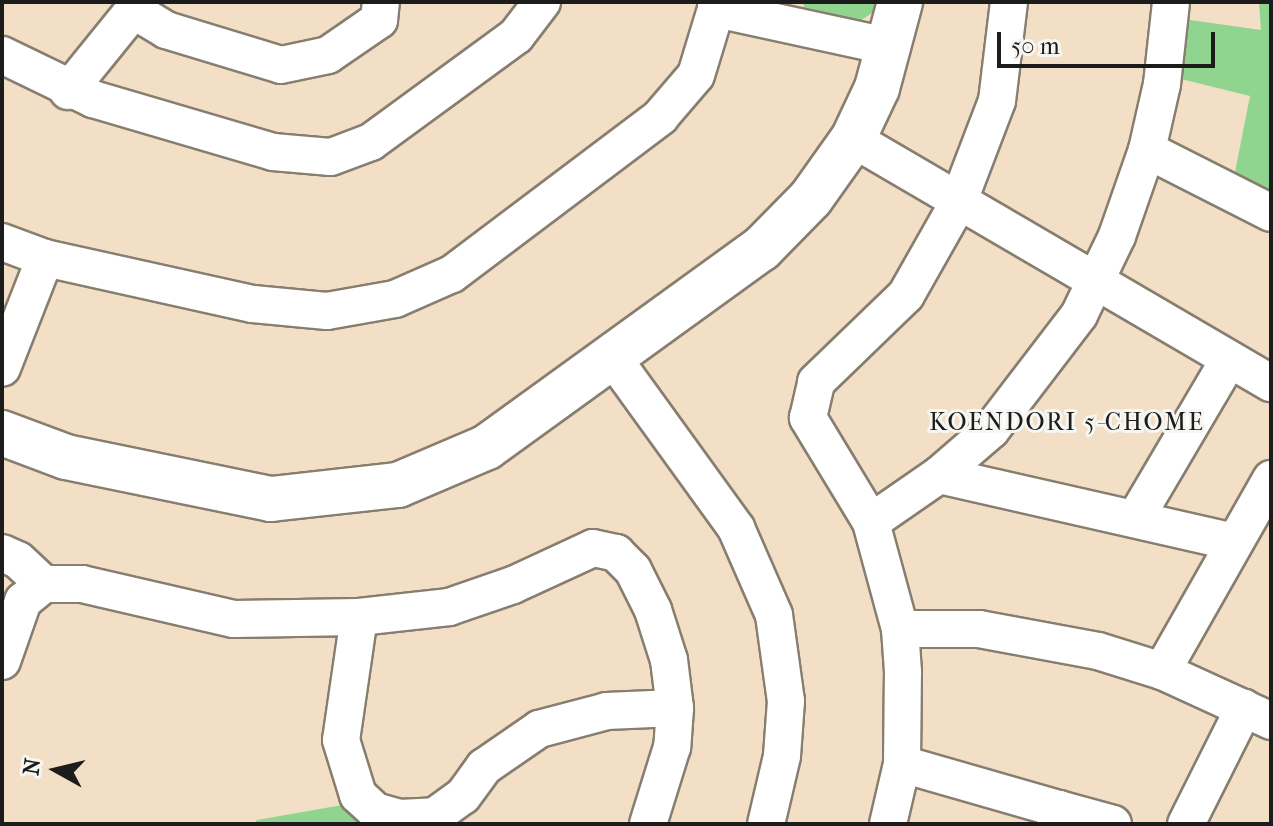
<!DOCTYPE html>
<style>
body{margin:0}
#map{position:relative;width:1273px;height:826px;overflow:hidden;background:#f2dfc5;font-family:"IM FELL French Canon",serif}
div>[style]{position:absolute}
.green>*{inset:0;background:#8fd58f}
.roads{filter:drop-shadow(2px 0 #877e70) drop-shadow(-2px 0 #877e70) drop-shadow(0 2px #877e70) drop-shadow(0 -2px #877e70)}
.minor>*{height:36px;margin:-18px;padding:0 18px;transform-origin:18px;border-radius:18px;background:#fff}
.tertiary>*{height:44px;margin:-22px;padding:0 22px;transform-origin:22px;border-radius:22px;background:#fff}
span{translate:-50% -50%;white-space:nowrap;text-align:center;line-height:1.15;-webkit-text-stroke:6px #f6f6f2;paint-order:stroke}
.neighbourhood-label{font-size:24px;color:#1c1c1c;letter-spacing:2px}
.frame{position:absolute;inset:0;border:4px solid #1c1c1c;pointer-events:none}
.north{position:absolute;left:16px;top:730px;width:80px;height:80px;-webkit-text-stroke:6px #f6f6f2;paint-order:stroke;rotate:278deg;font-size:22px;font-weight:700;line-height:32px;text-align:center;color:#1c1c1c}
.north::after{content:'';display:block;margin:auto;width:28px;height:36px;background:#1c1c1c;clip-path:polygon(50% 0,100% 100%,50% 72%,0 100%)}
.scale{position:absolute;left:997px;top:32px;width:218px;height:36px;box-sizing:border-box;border:4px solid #1c1c1c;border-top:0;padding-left:10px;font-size:24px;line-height:28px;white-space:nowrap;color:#1c1c1c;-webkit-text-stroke:6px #f6f6f2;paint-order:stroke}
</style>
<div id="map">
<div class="green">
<div style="clip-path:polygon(803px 2px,880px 2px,881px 7px,860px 21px,804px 7px)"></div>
<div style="clip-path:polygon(1259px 2px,1271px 2px,1271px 197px,1234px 177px,1250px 96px,1177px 78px,1183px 19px,1261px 30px)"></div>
<div style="clip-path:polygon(348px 804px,399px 824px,254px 824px,257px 820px)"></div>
</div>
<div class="roads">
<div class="minor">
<div style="left:716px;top:2px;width:7px;rotate:90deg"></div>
<div style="left:716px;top:9px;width:180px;rotate:12.2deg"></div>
<div style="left:133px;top:10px;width:39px;rotate:31deg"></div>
<div style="left:166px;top:30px;width:120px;rotate:16.9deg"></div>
<div style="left:281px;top:65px;width:48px;rotate:-12deg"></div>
<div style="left:328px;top:55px;width:62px;rotate:-34.5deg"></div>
<div style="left:379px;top:20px;width:18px;rotate:-84deg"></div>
<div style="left:2px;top:55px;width:101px;rotate:25.8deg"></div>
<div style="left:93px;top:99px;width:188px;rotate:16.4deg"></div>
<div style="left:273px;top:152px;width:58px;rotate:4.9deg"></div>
<div style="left:331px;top:157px;width:43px;rotate:-20.6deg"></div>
<div style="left:371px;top:142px;width:180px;rotate:-36.2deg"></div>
<div style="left:516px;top:36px;width:43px;rotate:-52.6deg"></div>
<div style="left:68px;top:91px;width:114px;rotate:-51deg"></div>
<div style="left:853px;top:139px;width:484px;rotate:30.3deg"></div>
<div style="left:1147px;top:150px;width:139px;rotate:26.9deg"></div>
<div style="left:2px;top:242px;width:46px;rotate:20.4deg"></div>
<div style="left:45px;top:258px;width:118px;rotate:111.4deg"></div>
<div style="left:45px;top:258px;width:213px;rotate:12.5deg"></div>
<div style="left:253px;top:304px;width:74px;rotate:5.4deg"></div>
<div style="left:327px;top:311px;width:69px;rotate:-10deg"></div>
<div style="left:395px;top:299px;width:62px;rotate:-23.7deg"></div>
<div style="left:452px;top:274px;width:261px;rotate:-37deg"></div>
<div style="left:660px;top:117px;width:55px;rotate:-49.4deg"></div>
<div style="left:696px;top:75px;width:69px;rotate:-73.1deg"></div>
<div style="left:613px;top:358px;width:210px;rotate:54.1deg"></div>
<div style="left:736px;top:528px;width:95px;rotate:66.4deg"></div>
<div style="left:774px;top:615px;width:87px;rotate:82.1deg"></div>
<div style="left:786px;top:701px;width:55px;rotate:94.2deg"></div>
<div style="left:782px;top:756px;width:70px;rotate:103.2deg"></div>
<div style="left:939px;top:475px;width:302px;rotate:12.8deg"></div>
<div style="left:1135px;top:519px;width:183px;rotate:-59.5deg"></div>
<div style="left:871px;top:522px;width:122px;rotate:-121.2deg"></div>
<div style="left:808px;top:418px;width:37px;rotate:-77deg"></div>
<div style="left:816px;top:382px;width:125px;rotate:-44deg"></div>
<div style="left:906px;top:295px;width:106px;rotate:-60.5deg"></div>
<div style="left:958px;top:203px;width:109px;rotate:-69.1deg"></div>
<div style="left:997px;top:101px;width:100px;rotate:-83.1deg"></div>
<div style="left:2px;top:553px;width:17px;rotate:24deg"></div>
<div style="left:18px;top:560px;width:35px;rotate:43deg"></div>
<div style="left:359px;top:617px;width:124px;rotate:98.3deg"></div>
<div style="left:341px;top:740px;width:58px;rotate:72.8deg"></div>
<div style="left:358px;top:795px;width:23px;rotate:43deg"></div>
<div style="left:375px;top:811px;width:25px;rotate:16deg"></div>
<div style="left:399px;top:818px;width:36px;rotate:-3deg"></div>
<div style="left:435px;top:816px;width:34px;rotate:-36deg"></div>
<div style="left:463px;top:796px;width:36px;rotate:-54deg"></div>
<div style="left:484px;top:767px;width:67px;rotate:-34.6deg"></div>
<div style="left:539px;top:729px;width:70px;rotate:-14.8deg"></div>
<div style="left:607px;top:711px;width:68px;rotate:-2.5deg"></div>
<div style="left:900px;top:629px;width:79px"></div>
<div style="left:979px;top:629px;width:121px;rotate:10.5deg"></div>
<div style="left:1098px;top:651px;width:67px;rotate:17.4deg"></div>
<div style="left:1162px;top:671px;width:120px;rotate:24.6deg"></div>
<div style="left:2px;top:661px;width:64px;rotate:-70.7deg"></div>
<div style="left:23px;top:601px;width:27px;rotate:-39deg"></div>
<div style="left:44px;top:584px;width:38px"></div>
<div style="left:82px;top:584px;width:156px;rotate:13deg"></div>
<div style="left:234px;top:619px;width:125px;rotate:-0.9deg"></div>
<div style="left:359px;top:617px;width:91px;rotate:-6.3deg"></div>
<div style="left:449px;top:607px;width:68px;rotate:-19deg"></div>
<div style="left:513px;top:585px;width:88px;rotate:-24.8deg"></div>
<div style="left:593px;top:548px;width:24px;rotate:12deg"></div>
<div style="left:616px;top:553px;width:24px;rotate:45deg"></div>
<div style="left:633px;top:570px;width:45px;rotate:63.4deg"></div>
<div style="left:653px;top:610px;width:52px;rotate:72.3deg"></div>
<div style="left:669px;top:660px;width:48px;rotate:82.9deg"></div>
<div style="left:675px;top:708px;width:39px;rotate:94deg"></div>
<div style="left:672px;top:747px;width:81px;rotate:107.3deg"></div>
<div style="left:1162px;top:671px;width:221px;rotate:-60.4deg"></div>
<div style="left:902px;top:764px;width:163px;rotate:16deg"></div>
<div style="left:1059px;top:809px;width:16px;rotate:105deg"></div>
<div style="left:1059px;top:809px;width:56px;rotate:15.5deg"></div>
<div style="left:888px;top:824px;width:62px;rotate:-76.9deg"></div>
<div style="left:902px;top:764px;width:92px;rotate:-89.4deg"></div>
<div style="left:903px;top:672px;width:43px;rotate:-94deg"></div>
<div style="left:900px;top:629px;width:111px;rotate:-105.2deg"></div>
<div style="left:871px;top:522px;width:83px;rotate:-34.7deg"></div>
<div style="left:939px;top:475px;width:69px;rotate:-40.9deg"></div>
<div style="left:991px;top:430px;width:145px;rotate:-52.6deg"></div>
<div style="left:1079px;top:315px;width:88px;rotate:-64.3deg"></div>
<div style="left:1117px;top:236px;width:91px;rotate:-70.8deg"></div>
<div style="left:1147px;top:150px;width:68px;rotate:-77.2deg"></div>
<div style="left:1162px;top:84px;width:82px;rotate:-83.7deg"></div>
<div style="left:1186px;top:824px;width:130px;rotate:-63.4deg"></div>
</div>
<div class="tertiary">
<div style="left:2px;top:433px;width:68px;rotate:20.6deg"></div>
<div style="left:66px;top:457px;width:209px;rotate:11.6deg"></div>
<div style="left:271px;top:499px;width:128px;rotate:-6.3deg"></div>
<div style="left:398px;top:485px;width:97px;rotate:-23.1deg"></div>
<div style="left:487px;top:447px;width:338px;rotate:-35.9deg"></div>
<div style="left:761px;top:249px;width:71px;rotate:-45.6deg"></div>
<div style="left:811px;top:198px;width:72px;rotate:-54.6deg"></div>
<div style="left:853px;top:139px;width:56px;rotate:-64.8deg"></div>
<div style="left:877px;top:88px;width:89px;rotate:-75deg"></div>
</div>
</div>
<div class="neighbourhood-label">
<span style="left:1067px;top:423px">KOENDORI 5-CHOME</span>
</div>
<div class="frame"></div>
<div class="north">N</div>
<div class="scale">50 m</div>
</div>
